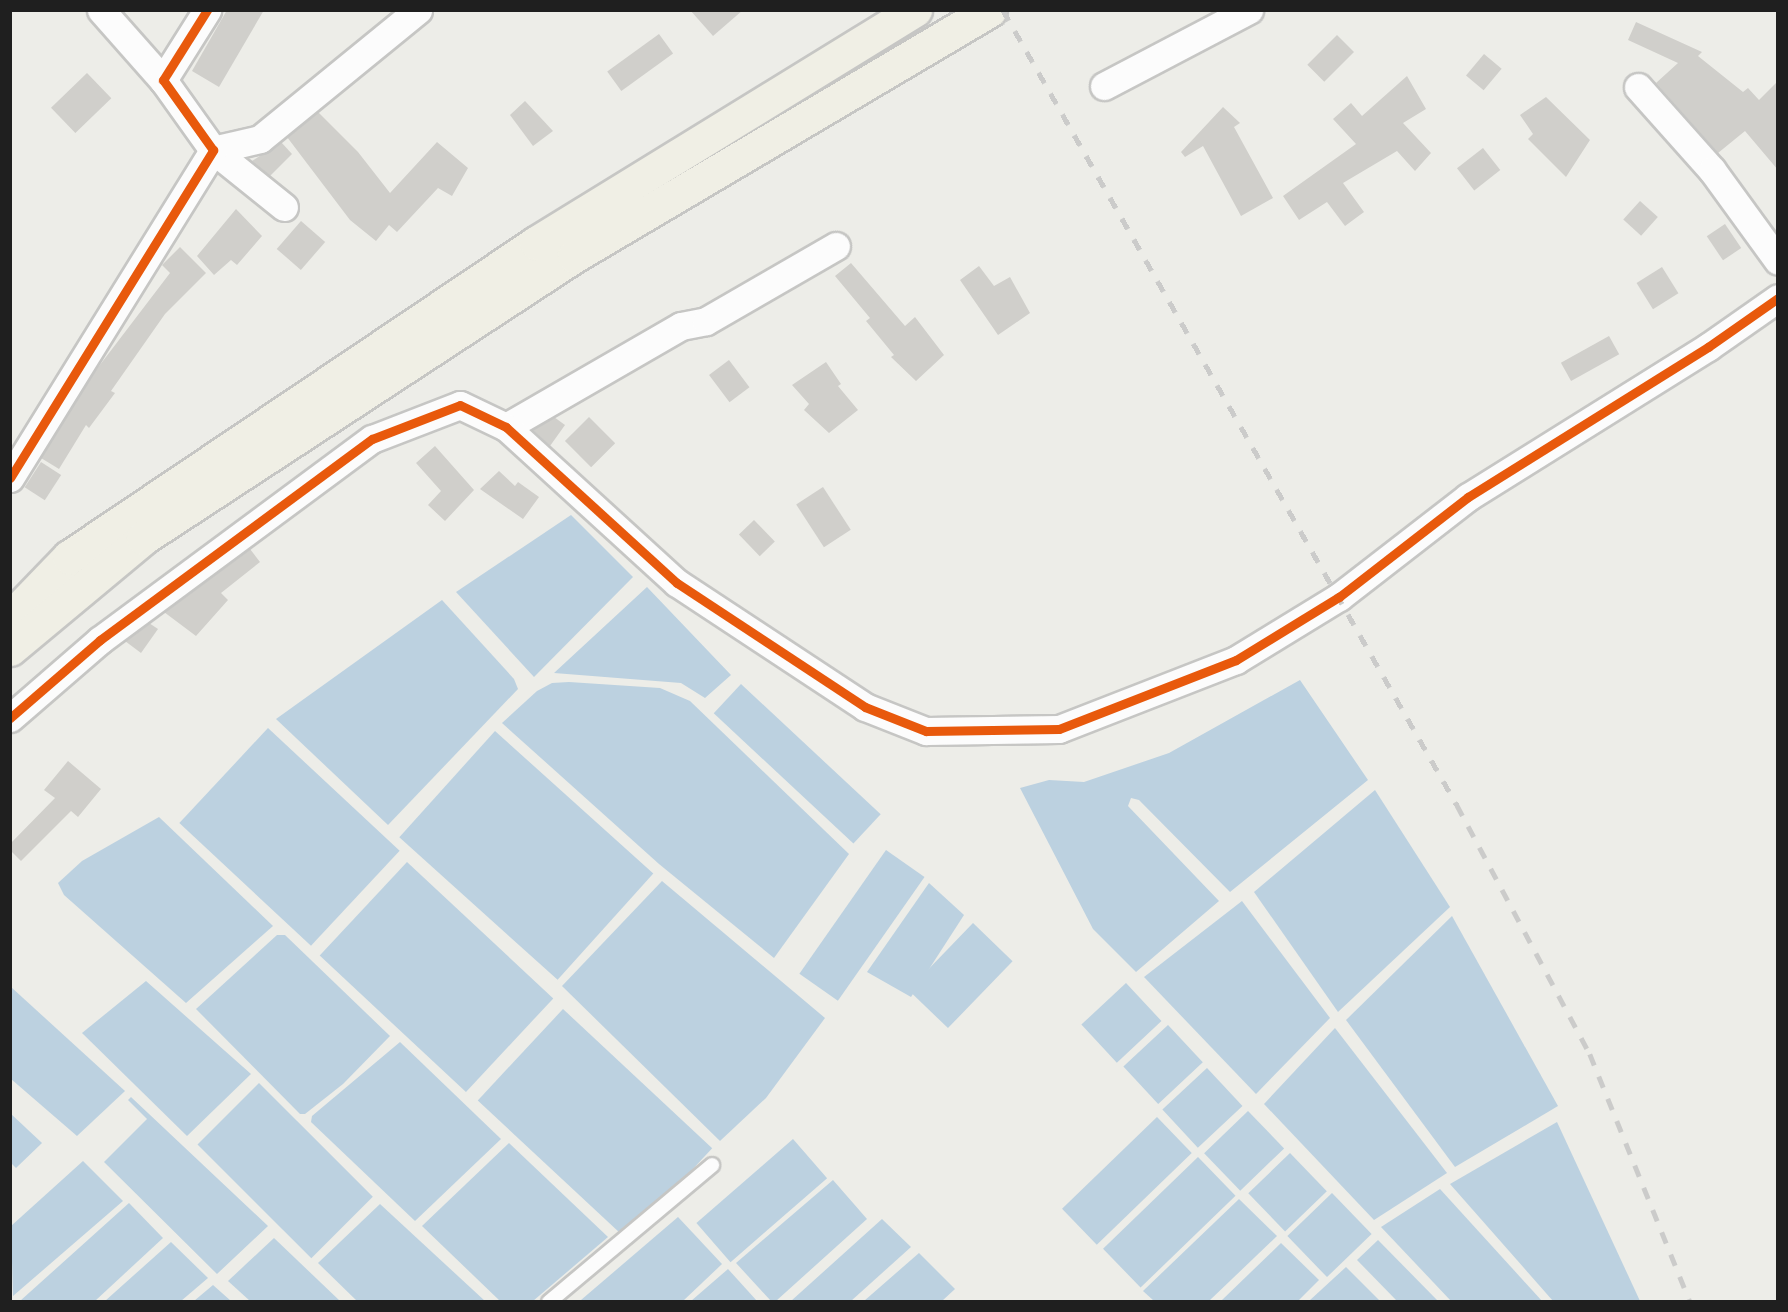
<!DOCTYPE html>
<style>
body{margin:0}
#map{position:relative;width:1788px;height:1312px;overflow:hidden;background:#edede8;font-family:"Source Sans 3",sans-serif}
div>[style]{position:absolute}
.water>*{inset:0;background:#bcd1e0;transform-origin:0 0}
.building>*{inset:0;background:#d0cfcb;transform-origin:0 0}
.roads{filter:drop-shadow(2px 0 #c6c6c4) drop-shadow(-2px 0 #c6c6c4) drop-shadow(0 2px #c6c6c4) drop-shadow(0 -2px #c6c6c4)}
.lane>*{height:14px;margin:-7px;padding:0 7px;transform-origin:7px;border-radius:7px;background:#fcfcfc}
.street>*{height:27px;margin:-13.5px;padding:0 13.5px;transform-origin:13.5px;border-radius:13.5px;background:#fcfcfc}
.primary>*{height:33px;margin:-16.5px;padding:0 16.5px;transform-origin:16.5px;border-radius:16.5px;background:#f0efe5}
.rail>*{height:4.5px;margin-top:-2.25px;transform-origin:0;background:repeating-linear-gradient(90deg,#cbcbca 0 12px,transparent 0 24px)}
.cycleway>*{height:9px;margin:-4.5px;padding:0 4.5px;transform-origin:4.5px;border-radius:4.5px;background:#e8590c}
span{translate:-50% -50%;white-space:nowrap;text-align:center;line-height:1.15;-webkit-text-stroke:4.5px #fff;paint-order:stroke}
.frame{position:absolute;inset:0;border:12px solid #1f1f1f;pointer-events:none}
</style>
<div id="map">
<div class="water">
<div style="clip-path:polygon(571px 515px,633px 577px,534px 677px,456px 592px)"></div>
<div style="clip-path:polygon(647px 587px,731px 675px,705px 698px,681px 683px,554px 673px)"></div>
<div style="clip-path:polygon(442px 600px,514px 679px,518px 689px,388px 825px,276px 719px)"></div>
<div style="clip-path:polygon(1300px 680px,1368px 780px,1230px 892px,1139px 800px,1131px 798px,1128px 806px,1219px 901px,1136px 972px,1093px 929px,1020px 788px,1049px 780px,1084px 782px,1169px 753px)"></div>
<div style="clip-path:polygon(569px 682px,660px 688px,690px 701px,849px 854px,774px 958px,659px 864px,502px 723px,537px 691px,552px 683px)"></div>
<div style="left:741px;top:684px;width:191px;height:40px;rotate:43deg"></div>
<div style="left:268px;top:728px;width:180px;height:130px;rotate:43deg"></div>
<div style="left:495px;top:731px;width:213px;height:143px;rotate:42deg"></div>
<div style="clip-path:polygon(1375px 790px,1450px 907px,1338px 1012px,1254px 892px)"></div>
<div style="clip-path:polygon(159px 817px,273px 926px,186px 1003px,64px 895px,58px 883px,82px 861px)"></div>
<div style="left:886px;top:850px;width:47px;height:151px;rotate:35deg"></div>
<div style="left:407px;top:862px;width:200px;height:128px;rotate:43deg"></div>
<div style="clip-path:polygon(662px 881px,825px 1018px,766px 1098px,720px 1141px,562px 986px)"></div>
<div style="clip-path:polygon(929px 883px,964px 915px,911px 997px,867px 972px)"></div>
<div style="clip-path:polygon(1242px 901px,1330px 1018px,1256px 1094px,1144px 977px)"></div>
<div style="clip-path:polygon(1452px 916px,1558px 1106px,1455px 1167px,1346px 1020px)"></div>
<div style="left:973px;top:923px;width:55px;height:93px;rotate:44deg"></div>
<div style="clip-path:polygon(277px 935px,285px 935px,390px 1036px,343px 1084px,305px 1114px,300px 1114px,196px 1009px)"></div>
<div style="clip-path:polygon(146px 981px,251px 1074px,187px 1136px,82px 1033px)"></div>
<div style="left:1126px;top:983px;width:52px;height:61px;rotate:47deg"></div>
<div style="clip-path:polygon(11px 987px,125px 1091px,77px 1136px,11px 1079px)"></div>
<div style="left:563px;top:1009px;width:204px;height:125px;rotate:43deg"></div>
<div style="left:1168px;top:1025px;width:51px;height:61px;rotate:47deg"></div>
<div style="clip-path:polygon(1335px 1028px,1447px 1173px,1374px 1220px,1264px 1104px)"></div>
<div style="clip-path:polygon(400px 1042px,501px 1139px,415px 1221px,311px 1122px,312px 1116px)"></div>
<div style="left:1207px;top:1068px;width:52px;height:61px;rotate:47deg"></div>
<div style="left:259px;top:1083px;width:161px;height:87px;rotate:45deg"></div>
<div style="clip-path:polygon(131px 1097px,268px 1226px,217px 1274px,104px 1162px,147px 1119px,128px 1100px)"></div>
<div style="left:1248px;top:1111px;width:52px;height:61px;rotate:46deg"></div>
<div style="clip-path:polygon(10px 1113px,42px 1143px,16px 1168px,11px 1163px)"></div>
<div style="left:1157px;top:1117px;width:50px;height:132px;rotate:46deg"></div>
<div style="clip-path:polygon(1557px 1122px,1640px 1301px,1553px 1301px,1450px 1184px)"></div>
<div style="left:793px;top:1139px;width:52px;height:128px;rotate:49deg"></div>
<div style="clip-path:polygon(509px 1143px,608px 1237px,533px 1301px,500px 1301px,422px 1226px)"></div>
<div style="left:1290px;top:1153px;width:53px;height:58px;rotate:46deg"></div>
<div style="left:1198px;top:1157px;width:54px;height:132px;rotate:46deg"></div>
<div style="clip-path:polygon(83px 1161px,123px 1201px,13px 1296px,11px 1226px)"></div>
<div style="clip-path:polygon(833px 1180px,867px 1219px,776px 1301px,771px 1301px,736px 1263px)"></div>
<div style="clip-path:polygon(1440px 1189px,1542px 1301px,1451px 1301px,1381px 1227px)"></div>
<div style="left:1332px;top:1193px;width:57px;height:62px;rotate:46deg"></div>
<div style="clip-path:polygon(1239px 1199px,1277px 1236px,1209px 1301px,1154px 1301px,1143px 1291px)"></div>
<div style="clip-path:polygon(129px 1203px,163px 1238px,95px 1301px,20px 1301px)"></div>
<div style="clip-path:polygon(380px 1204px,485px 1301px,357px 1301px,318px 1263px)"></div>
<div style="clip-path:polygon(678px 1217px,722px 1264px,683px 1301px,581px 1300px)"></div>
<div style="clip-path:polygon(882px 1219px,911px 1247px,851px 1301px,791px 1301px)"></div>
<div style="clip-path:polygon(274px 1238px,340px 1301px,250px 1301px,228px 1281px)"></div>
<div style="clip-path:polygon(1378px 1240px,1438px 1301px,1397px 1301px,1357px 1260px)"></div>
<div style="clip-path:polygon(171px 1242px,208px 1278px,181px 1301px,105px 1301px)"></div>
<div style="clip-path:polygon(1281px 1243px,1319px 1280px,1298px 1301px,1221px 1301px)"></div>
<div style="clip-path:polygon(919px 1253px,955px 1289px,942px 1301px,864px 1301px)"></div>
<div style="clip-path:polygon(1346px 1267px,1379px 1300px,1309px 1301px)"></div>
<div style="clip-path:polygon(728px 1269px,757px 1301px,691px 1301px)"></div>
<div style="clip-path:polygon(213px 1285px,231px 1301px,194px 1301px)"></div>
</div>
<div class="building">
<div style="clip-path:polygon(227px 10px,264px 10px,219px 87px,192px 71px)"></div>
<div style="clip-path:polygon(690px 10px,743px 10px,713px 36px)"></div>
<div style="clip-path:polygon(1636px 22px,1702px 52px,1698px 56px,1743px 92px,1748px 88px,1759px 100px,1778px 81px,1778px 170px,1745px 131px,1718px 153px,1656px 83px,1678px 63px,1628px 40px)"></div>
<div style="left:659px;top:34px;width:24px;height:64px;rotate:54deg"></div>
<div style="left:1337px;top:35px;width:24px;height:42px;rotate:45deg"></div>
<div style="left:1484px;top:54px;width:23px;height:28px;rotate:40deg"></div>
<div style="left:87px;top:73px;width:35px;height:50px;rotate:46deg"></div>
<div style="clip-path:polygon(1407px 76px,1426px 109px,1403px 123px,1431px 153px,1415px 171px,1397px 151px,1343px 183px,1364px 212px,1345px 226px,1327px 202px,1299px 220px,1283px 196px,1356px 144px,1333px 119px,1351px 103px,1362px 116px)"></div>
<div style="clip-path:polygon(1546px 97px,1590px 140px,1566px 177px,1528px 139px,1533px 134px,1520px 115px)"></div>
<div style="clip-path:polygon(525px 101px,553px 131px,533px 146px,510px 115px)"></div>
<div style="clip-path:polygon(1223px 107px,1240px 123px,1234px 127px,1273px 198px,1241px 216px,1203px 146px,1185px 157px,1181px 152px)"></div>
<div style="clip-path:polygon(318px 112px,358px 152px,390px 193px,437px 142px,468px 168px,452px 196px,438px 188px,397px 232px,389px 225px,376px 241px,350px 220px,287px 137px)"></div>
<div style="clip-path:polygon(281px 142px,292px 154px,270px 176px,252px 161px)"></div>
<div style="left:1483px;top:148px;width:28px;height:33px;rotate:52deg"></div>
<div style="left:1640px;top:201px;width:24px;height:25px;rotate:42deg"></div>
<div style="clip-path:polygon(236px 209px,262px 236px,237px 265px,231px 260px,214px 275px,197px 256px)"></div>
<div style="left:301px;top:221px;width:32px;height:37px;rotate:41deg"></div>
<div style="left:1725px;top:224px;width:29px;height:22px;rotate:56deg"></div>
<div style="clip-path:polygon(180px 247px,206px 273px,165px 314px,111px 391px,115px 393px,89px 428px,86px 425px,59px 469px,41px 458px,93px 374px,170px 273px,162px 265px)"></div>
<div style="clip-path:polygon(851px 263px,905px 326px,915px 317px,944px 355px,916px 381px,891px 357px,894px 355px,866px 321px,870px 318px,835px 276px)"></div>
<div style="clip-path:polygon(979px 266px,994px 286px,1010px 277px,1030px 313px,998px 335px,960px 280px)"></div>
<div style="left:1662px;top:267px;width:31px;height:30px;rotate:58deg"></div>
<div style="left:1609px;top:336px;width:21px;height:55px;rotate:61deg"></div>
<div style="left:729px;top:360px;width:34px;height:25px;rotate:53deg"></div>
<div style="clip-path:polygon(826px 362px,841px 384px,838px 386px,858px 410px,829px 433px,804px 410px,809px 404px,792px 385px)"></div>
<div style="clip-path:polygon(554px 417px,565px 425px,550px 446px,533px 430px)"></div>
<div style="left:589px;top:417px;width:37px;height:34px;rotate:45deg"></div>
<div style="clip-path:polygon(435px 446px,474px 490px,445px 521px,428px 505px,441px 491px,416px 463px)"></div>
<div style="left:41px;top:462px;width:24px;height:30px;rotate:33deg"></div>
<div style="clip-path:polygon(499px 471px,515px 486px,518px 482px,539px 497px,523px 519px,480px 489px)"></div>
<div style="left:823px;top:487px;width:51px;height:32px;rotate:57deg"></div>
<div style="left:754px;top:520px;width:30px;height:21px;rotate:46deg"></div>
<div style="clip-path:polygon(250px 549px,260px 562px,221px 593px,228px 600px,196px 636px,164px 612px)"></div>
<div style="clip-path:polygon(149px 623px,158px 629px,141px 653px,125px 641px)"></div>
<div style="clip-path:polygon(68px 761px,101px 789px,78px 817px,71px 811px,21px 861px,10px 850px,10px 844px,55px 798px,44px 790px)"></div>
</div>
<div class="roads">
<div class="lane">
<div style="left:549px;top:1302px;width:213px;rotate:-40deg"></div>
</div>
<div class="street">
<div style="left:101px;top:10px;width:94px;rotate:48.5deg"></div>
<div style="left:1104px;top:86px;width:164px;rotate:-27.7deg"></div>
<div style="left:1638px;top:87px;width:111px;rotate:48.3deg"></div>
<div style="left:1712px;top:170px;width:112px;rotate:54deg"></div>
<div style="left:213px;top:150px;width:48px;rotate:-13.2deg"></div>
<div style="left:260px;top:139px;width:204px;rotate:-39.2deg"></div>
<div style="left:213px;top:150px;width:91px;rotate:38.8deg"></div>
<div style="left:506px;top:427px;width:202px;rotate:-30deg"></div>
<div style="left:681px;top:326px;width:25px;rotate:-11deg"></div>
<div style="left:706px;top:321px;width:150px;rotate:-30deg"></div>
<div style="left:10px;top:478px;width:386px;rotate:-58.2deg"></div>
<div style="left:213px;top:150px;width:86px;rotate:-125.5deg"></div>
<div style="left:163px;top:80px;width:83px;rotate:-57.8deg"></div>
<div style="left:10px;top:718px;width:119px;rotate:-40.9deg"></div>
<div style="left:100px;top:640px;width:338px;rotate:-36.5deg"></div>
<div style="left:372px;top:439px;width:94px;rotate:-21.1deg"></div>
<div style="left:460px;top:405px;width:51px;rotate:25.6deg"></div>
<div style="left:506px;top:427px;width:231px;rotate:42.4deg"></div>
<div style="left:677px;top:583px;width:225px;rotate:33.4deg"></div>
<div style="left:865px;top:707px;width:66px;rotate:21.5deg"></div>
<div style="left:926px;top:731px;width:133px;rotate:-0.9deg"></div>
<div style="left:1059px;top:729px;width:190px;rotate:-21.3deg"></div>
<div style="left:1236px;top:660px;width:121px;rotate:-31.5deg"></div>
<div style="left:1339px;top:597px;width:163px;rotate:-37.8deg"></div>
<div style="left:1468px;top:497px;width:283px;rotate:-32deg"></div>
<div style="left:1708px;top:347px;width:85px;rotate:-35deg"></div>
</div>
<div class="primary">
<div style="left:10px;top:618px;width:85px;rotate:-46deg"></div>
<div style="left:69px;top:557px;width:563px;rotate:-33.92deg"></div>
<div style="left:536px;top:243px;width:445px;rotate:-31.6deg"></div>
<div style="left:10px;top:649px;width:173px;rotate:-39.8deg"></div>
<div style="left:143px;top:538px;width:515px;rotate:-33.2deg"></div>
<div style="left:574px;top:256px;width:483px;rotate:-30.6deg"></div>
</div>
</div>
<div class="rail">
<div style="left:1003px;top:10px;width:916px;rotate:60.27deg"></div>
<div style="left:1457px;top:805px;width:282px;rotate:61.9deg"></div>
<div style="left:1590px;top:1054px;width:267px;rotate:68deg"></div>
</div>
<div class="cycleway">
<div style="left:10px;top:478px;width:386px;rotate:-58.2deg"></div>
<div style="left:213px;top:150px;width:86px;rotate:-125.5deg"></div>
<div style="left:163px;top:80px;width:83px;rotate:-57.8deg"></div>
<div style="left:10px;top:718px;width:119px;rotate:-40.9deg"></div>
<div style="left:100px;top:640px;width:338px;rotate:-36.5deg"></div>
<div style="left:372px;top:439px;width:94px;rotate:-21.1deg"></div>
<div style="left:460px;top:405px;width:51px;rotate:25.6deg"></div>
<div style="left:506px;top:427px;width:231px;rotate:42.4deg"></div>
<div style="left:677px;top:583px;width:225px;rotate:33.4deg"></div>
<div style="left:865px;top:707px;width:66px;rotate:21.5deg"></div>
<div style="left:926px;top:731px;width:133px;rotate:-0.9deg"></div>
<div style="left:1059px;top:729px;width:190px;rotate:-21.3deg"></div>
<div style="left:1236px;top:660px;width:121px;rotate:-31.5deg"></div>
<div style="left:1339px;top:597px;width:163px;rotate:-37.8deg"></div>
<div style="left:1468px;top:497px;width:283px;rotate:-32deg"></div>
<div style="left:1708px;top:347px;width:85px;rotate:-35deg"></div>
</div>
<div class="frame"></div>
</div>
